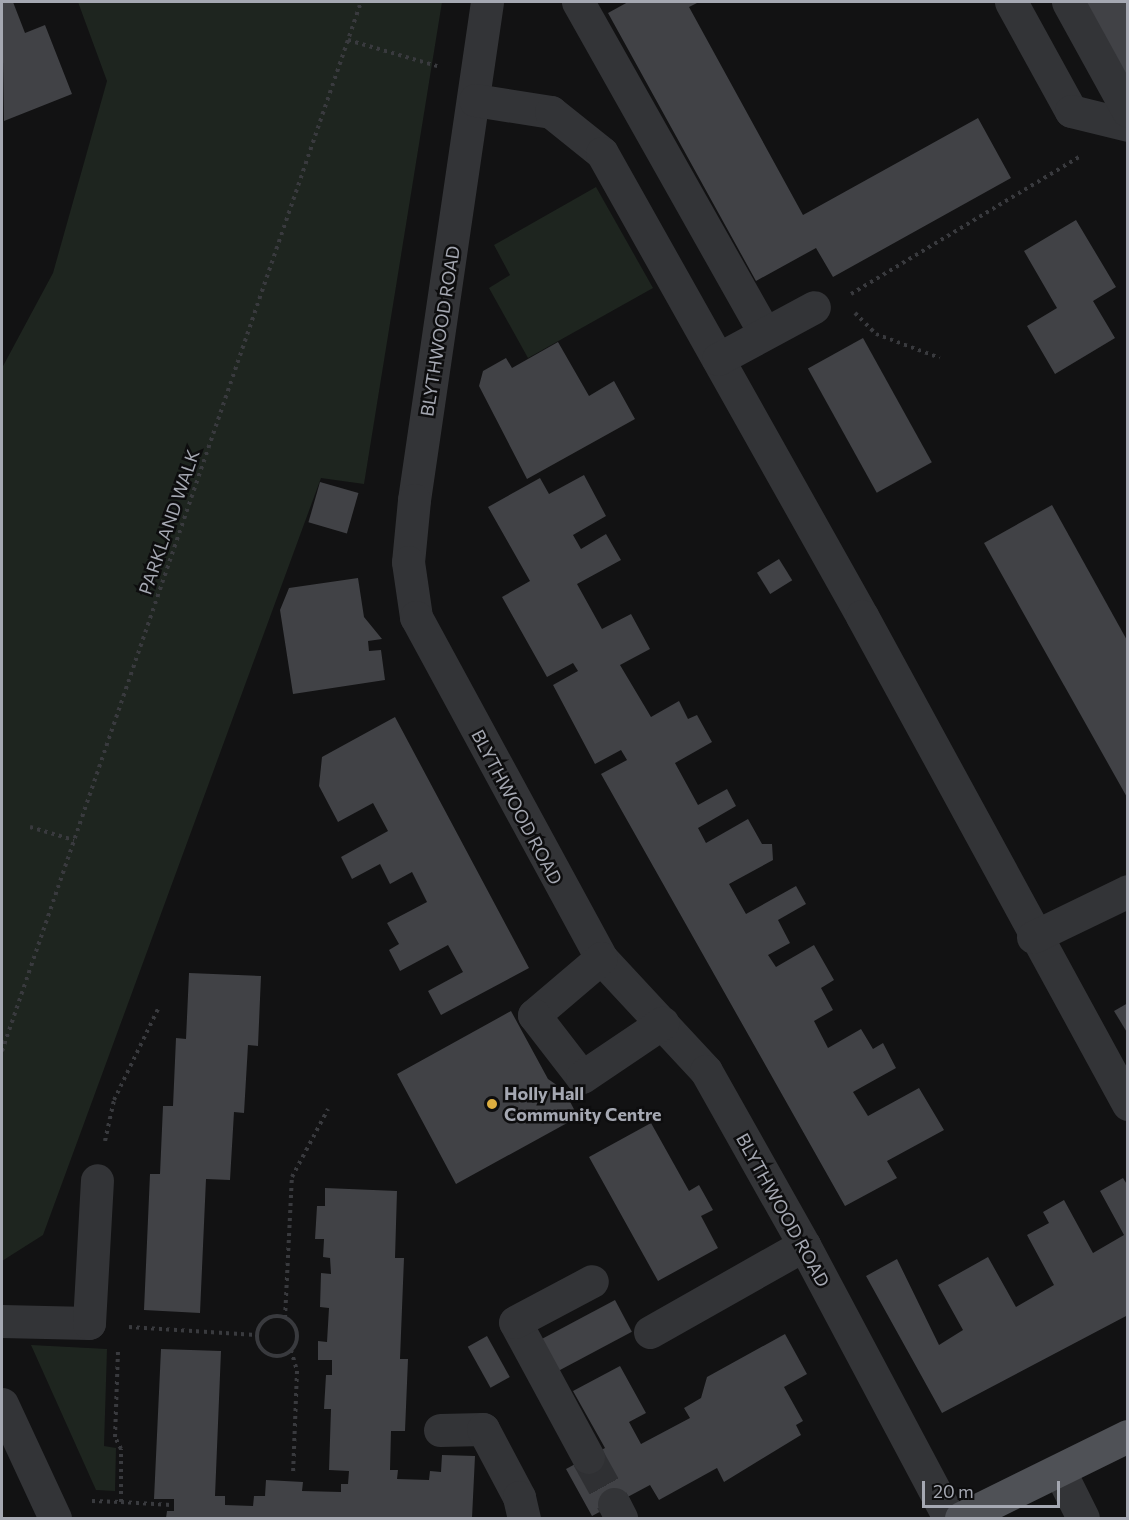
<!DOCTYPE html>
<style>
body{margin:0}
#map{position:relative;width:1129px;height:1520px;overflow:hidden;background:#121213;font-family:Commissioner,sans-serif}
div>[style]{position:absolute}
.green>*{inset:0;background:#1e251f}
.building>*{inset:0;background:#414246;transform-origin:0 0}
.minor-tunnel>*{height:33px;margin-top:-16.5px;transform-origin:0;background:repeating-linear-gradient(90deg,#2f3033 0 33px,transparent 0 49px)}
.path>*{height:4px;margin-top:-2px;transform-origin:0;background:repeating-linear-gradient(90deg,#393a3e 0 3px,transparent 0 7.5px)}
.path>.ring{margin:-2px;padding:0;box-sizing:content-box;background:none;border:4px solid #393a3e;border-radius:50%}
.minor>*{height:33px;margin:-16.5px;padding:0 16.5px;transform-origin:16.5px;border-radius:16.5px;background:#333437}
.major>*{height:33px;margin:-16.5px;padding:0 16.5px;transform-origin:16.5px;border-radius:16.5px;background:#4f5156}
.dots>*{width:16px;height:16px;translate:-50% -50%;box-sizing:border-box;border:3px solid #0d0d0e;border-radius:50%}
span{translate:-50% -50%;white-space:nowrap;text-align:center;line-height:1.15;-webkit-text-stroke:5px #0d0d0e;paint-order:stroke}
.street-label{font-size:18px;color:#a5a8b2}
.poi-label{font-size:18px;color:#a5a8b2;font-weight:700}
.left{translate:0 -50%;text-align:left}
.frame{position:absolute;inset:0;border:3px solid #a5a8b2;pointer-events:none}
.scale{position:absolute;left:922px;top:1481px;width:138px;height:27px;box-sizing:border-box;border:3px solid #a5a8b2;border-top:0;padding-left:8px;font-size:18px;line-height:21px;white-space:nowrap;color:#a5a8b2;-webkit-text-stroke:4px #0d0d0e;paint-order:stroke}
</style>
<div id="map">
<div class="green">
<div style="clip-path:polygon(78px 2px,442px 2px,364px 484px,321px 478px,43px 1235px,2px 1261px,2px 368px,53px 273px,107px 81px)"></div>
<div style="clip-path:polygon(596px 187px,653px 288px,528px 358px,489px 288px,510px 275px,494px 245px)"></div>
<div style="clip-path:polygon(31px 1345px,107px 1349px,104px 1446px,116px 1448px,115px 1491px,96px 1490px)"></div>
</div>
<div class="building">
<div style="clip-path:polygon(2px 2px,13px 2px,25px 33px,45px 25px,72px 94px,4px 121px)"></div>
<div style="clip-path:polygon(628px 2px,699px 2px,689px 7px,803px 215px,978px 118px,1011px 178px,833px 277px,816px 248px,756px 281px,608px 13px)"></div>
<div style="clip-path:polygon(1082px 2px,1128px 2px,1128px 84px)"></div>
<div style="clip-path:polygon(1076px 220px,1116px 287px,1093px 301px,1115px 338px,1055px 374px,1027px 326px,1057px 308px,1024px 251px)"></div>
<div style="left:863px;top:338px;width:142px;height:63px;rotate:61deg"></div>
<div style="clip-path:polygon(558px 342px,589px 396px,614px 381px,635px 419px,527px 479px,479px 386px,483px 371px,506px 358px,512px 368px)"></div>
<div style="clip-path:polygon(584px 475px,606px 516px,573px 535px,581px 549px,606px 534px,621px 560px,577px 584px,602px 629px,631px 614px,650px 649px,620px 665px,651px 717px,679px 701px,688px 719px,697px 715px,712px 742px,675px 763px,698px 805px,727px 789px,736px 806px,698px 828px,706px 843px,748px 819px,762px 844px,772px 844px,773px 860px,729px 884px,746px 914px,796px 886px,806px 904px,778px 920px,790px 943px,768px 955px,776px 967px,814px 945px,834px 980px,821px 988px,833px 1010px,814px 1021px,828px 1048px,861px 1029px,873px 1049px,883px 1043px,896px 1068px,853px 1092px,868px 1116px,919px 1088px,944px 1130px,887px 1161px,897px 1178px,845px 1206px,601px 774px,627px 760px,621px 750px,595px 764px,553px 685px,578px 671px,573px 663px,547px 677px,502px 597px,530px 581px,488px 507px,540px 478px,549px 494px)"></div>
<div style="left:320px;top:482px;width:40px;height:42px;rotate:16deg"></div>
<div style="clip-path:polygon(1052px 505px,1128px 642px,1128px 799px,984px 543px)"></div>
<div style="left:779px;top:559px;width:25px;height:26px;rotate:58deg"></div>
<div style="clip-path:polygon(358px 578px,364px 617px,382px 639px,368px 641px,369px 651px,381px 650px,385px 680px,293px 694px,280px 610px,289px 588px)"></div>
<div style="clip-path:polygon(395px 717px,529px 968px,441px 1015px,428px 991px,463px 972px,448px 945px,400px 971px,389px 950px,399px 944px,387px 923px,427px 902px,412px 872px,390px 884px,380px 864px,352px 879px,341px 857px,388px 831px,373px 803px,338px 822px,319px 786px,322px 757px)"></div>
<div style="clip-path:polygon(189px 973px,261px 976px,258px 1046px,248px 1045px,244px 1113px,234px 1112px,230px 1180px,206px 1179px,200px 1313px,144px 1310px,150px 1174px,160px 1174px,163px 1106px,173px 1106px,176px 1038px,186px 1039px)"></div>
<div style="clip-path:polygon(1128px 1003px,1128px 1034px,1114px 1011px)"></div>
<div style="clip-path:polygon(511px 1011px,548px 1079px,564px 1090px,578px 1117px,456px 1184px,397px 1074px)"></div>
<div style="clip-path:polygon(651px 1123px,689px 1191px,699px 1185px,713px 1210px,701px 1216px,718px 1248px,658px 1281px,589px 1157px)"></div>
<div style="clip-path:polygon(1123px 1178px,1128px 1186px,1128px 1315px,942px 1413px,866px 1276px,897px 1259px,939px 1345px,963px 1330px,938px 1285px,988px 1257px,1016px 1307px,1054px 1285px,1027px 1235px,1049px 1223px,1043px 1212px,1064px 1200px,1093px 1253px,1124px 1235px,1100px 1191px)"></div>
<div style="clip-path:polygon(325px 1188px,397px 1191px,395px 1258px,404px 1258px,400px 1359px,408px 1359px,405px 1431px,391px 1431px,390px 1470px,398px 1470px,397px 1479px,429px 1480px,430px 1471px,441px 1472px,442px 1455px,475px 1456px,472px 1518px,166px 1518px,167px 1511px,174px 1511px,174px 1499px,154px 1499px,161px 1349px,221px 1351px,215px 1496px,225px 1496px,225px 1505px,253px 1506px,254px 1496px,265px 1496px,266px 1480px,303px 1482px,302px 1491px,341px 1492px,341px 1484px,348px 1484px,349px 1471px,329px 1470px,331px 1409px,324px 1409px,326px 1375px,332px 1375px,332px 1360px,318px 1360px,318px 1341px,327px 1342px,329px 1308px,320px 1307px,321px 1273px,331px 1274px,330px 1258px,323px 1257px,324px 1239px,315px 1239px,317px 1206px,325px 1206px)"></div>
<div style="left:615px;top:1300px;width:36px;height:84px;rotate:62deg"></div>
<div style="clip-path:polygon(785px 1334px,807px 1374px,784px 1387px,803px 1421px,796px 1425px,801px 1435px,724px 1482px,717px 1468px,659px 1500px,650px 1485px,592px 1516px,566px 1469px,605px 1448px,573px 1391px,620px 1366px,646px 1413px,629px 1422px,641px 1444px,690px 1418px,684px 1408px,701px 1398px,707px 1377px)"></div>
<div style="left:487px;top:1336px;width:47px;height:22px;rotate:61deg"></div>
</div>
<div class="minor-tunnel">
<div style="left:588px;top:1457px;width:54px;rotate:61deg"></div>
</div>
<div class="path">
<div style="left:348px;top:40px;width:93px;rotate:16.3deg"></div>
<div style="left:851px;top:294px;width:268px;rotate:-31deg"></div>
<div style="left:855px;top:313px;width:30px;rotate:45deg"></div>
<div style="left:876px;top:334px;width:68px;rotate:20.6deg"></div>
<div style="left:30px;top:827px;width:46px;rotate:16.5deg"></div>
<div style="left:2px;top:1051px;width:1109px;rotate:-71.11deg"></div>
<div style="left:105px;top:1141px;width:42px;rotate:-77.6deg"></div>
<div style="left:114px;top:1100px;width:101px;rotate:-64.2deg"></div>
<div class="ring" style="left:257px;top:1316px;width:36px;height:36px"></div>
<div style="left:285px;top:1318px;width:141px;rotate:-87.2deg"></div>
<div style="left:292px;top:1177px;width:77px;rotate:-62.1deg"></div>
<div style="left:129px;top:1327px;width:128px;rotate:3.6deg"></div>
<div style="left:291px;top:1350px;width:22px;rotate:74deg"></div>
<div style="left:297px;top:1371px;width:102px;rotate:92.2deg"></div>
<div style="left:92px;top:1501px;width:29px;rotate:2deg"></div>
<div style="left:121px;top:1502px;width:53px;rotate:-90deg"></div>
<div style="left:121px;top:1449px;width:13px;rotate:-117deg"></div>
<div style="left:115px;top:1437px;width:86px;rotate:-88deg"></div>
<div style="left:121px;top:1502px;width:50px;rotate:3.4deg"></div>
</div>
<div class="minor">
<div style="left:487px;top:2px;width:503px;rotate:98.34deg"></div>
<div style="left:414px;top:500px;width:62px;rotate:95.5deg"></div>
<div style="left:408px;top:562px;width:56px;rotate:81.7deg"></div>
<div style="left:416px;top:617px;width:388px;rotate:61.5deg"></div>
<div style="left:601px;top:958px;width:154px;rotate:47.1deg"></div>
<div style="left:706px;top:1071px;width:200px;rotate:60.6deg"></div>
<div style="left:804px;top:1245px;width:309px;rotate:62deg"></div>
<div style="left:578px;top:2px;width:379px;rotate:60.6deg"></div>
<div style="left:1011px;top:2px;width:124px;rotate:61.2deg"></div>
<div style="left:1071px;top:111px;width:59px;rotate:13.8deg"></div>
<div style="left:1068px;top:2px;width:124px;rotate:61.2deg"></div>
<div style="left:475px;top:100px;width:77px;rotate:9deg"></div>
<div style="left:551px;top:112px;width:65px;rotate:38.8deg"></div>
<div style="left:602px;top:153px;width:531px;rotate:60.68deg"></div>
<div style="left:862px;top:616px;width:556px;rotate:61.41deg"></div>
<div style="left:718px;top:359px;width:109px;rotate:-28.4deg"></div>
<div style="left:1033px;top:937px;width:106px;rotate:-25.8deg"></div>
<div style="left:601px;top:958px;width:88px;rotate:139.6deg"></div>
<div style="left:534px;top:1015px;width:78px;rotate:52.3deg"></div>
<div style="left:582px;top:1077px;width:97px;rotate:-34deg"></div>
<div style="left:2px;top:1321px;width:87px;rotate:1.3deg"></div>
<div style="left:89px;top:1323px;width:143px;rotate:-86.8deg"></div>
<div style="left:650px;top:1332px;width:177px;rotate:-29.5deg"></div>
<div style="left:2px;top:1404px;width:126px;rotate:65.1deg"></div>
<div style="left:440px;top:1430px;width:43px;rotate:-1.3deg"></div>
<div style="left:483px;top:1429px;width:77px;rotate:62.1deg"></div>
<div style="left:519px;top:1497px;width:22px;rotate:77deg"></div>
<div style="left:588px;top:1457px;width:153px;rotate:-118.4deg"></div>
<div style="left:515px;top:1322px;width:87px;rotate:-28deg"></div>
<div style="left:1060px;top:1472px;width:51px;rotate:63.4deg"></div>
<div style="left:614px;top:1504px;width:16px;rotate:63deg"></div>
</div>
<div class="major">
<div style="left:961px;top:1518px;width:186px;rotate:-26.2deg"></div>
</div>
<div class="dots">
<div style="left:492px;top:1104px;background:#ddae40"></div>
</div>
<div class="street-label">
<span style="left:440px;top:331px;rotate:-81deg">BLYTHWOOD ROAD</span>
<span style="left:169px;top:522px;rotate:-71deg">PARKLAND WALK</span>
<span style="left:517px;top:807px;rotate:62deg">BLYTHWOOD ROAD</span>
<span style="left:783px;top:1210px;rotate:61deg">BLYTHWOOD ROAD</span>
</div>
<div class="poi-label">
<span class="left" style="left:504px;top:1104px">Holly Hall<br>Community Centre</span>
</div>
<div class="frame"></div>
<div class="scale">20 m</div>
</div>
